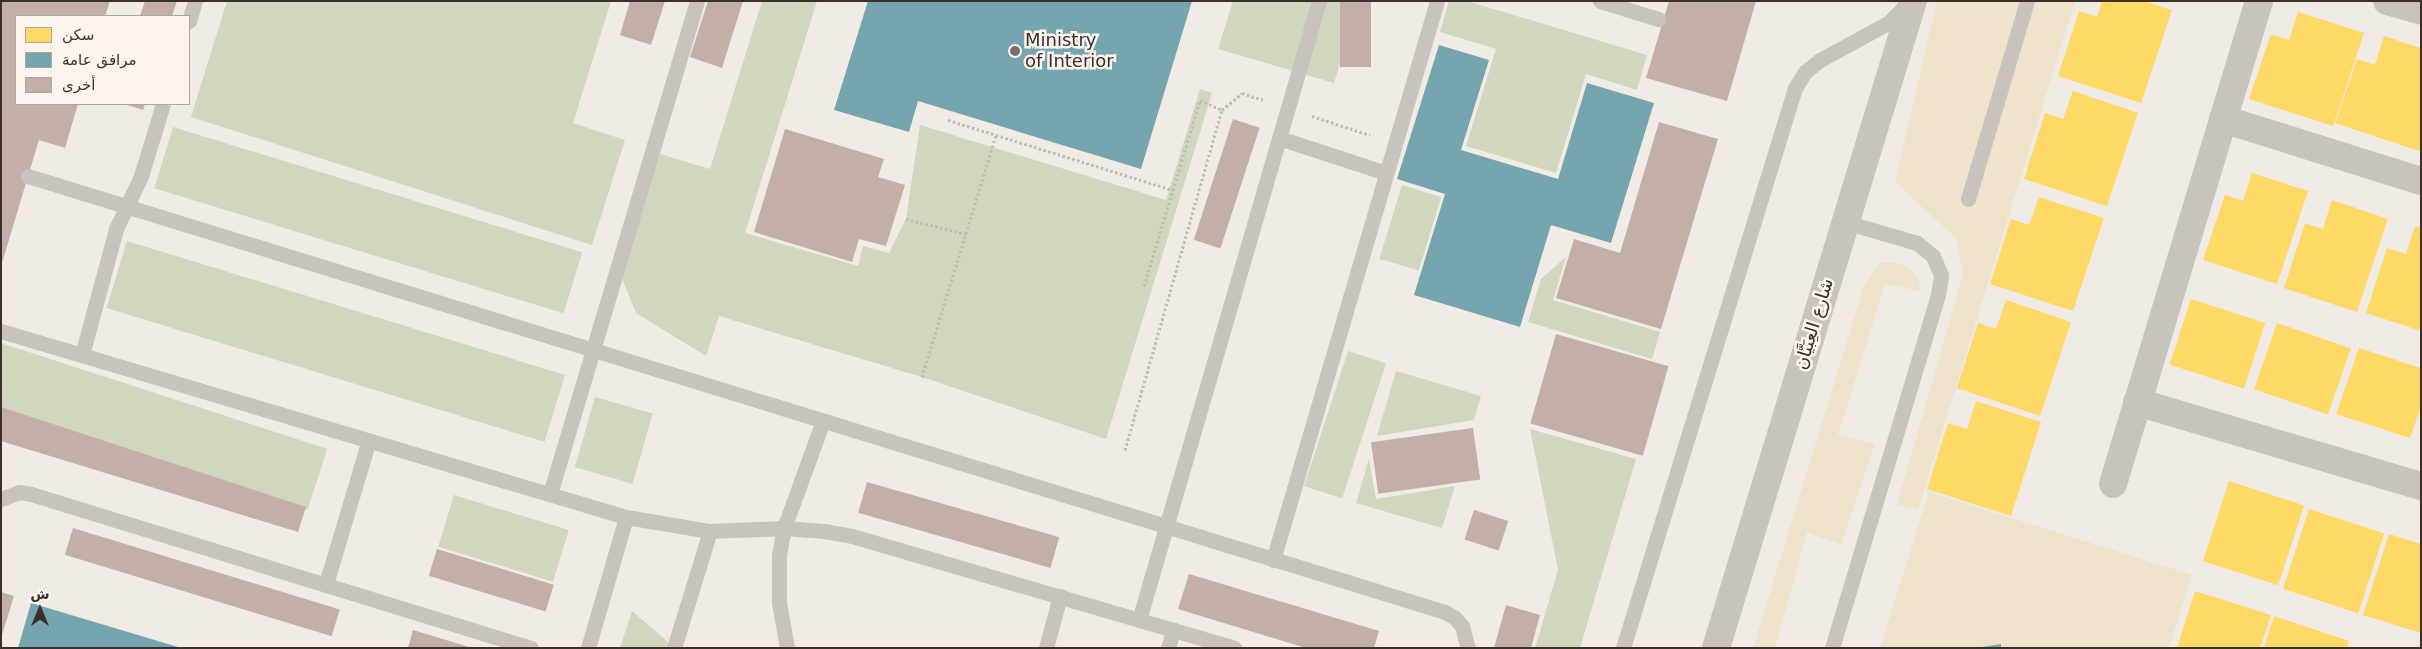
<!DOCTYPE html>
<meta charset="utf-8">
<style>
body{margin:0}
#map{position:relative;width:2422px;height:649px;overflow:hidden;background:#f0ebe5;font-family:"DejaVu Sans","Noto Sans Arabic",sans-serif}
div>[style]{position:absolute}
.green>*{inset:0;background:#d1d6bf;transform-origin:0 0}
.sand>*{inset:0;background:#efe3cc}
.homes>*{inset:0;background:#ffd966;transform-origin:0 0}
.public>*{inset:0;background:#76a5af}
.building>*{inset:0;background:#c3afa7;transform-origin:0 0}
.path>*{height:3px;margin-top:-1.5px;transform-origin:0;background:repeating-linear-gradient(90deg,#c2bbb6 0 2.5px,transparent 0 5px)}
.service>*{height:15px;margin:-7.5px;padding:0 7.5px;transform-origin:7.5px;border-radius:7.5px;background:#c9c3be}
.minor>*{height:28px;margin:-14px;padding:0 14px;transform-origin:14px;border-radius:14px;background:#c9c3be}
.dots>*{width:14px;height:14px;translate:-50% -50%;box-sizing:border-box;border:2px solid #fbf5ee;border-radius:50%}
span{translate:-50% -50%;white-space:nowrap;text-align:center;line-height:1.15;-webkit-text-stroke:5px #fbf5ee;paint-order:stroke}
.poi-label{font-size:18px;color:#3b302b}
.left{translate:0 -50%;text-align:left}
.street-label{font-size:18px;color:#3b302b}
.frame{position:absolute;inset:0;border:2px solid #3b302b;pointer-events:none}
.legend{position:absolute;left:15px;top:15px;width:175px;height:90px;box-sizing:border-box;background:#fbf5ee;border:1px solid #aea6a0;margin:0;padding:6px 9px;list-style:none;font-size:15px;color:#3b302b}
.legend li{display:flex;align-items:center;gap:10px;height:25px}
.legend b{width:25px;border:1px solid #aea6a0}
.north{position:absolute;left:15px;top:584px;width:50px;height:50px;-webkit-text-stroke:4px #fbf5ee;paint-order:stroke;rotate:0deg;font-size:14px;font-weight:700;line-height:20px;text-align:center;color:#3b302b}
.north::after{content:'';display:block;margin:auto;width:18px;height:22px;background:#3b302b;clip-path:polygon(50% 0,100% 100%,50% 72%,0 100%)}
</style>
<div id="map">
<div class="green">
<div style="clip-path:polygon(227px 1px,611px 1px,573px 123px,625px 140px,592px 245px,191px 117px)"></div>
<div style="clip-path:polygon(762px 1px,817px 1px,745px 233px,858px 266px,863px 246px,889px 253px,906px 219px,920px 125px,1166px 200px,1200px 89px,1212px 93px,1106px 439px,922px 377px,719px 316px,706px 356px,636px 313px,621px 276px,660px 154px,710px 169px)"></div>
<div style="clip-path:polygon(1233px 1px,1359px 1px,1334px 83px,1218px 49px)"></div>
<div style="clip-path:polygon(1449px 1px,1467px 1px,1647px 55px,1637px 90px,1586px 74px,1556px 173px,1466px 146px,1496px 49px,1440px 32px)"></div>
<div style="left:173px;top:127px;width:428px;height:64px;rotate:17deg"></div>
<div style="left:1402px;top:185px;width:41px;height:77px;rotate:17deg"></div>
<div style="left:127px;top:241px;width:458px;height:70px;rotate:17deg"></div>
<div style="clip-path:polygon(1566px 257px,1553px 300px,1660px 332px,1652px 359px,1528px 322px,1541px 279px)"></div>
<div style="left:1px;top:343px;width:343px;height:64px;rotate:18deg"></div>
<div style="left:1348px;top:351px;width:40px;height:142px;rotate:18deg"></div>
<div style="clip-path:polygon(1396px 371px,1481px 396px,1474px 420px,1377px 436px)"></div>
<div style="left:595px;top:397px;width:60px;height:73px;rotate:16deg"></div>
<div style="clip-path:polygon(1530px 429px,1636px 459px,1580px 648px,1535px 648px,1558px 570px)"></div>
<div style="clip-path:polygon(1369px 459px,1376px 499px,1455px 486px,1442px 528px,1356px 503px)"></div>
<div style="left:454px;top:495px;width:120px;height:54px;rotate:17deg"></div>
<div style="clip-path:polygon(632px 611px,675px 648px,620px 648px)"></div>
</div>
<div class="sand">
<div style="clip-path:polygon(1937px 1px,2075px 1px,1918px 510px,1897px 504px,1963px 275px,1957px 239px,1895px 182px)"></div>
<div style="clip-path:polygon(1879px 262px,1903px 264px,1919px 278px,1920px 291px,1885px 284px,1838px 435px,1875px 444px,1841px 545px,1807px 532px,1775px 648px,1753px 648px,1864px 286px)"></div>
<div style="clip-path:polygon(1929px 492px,2192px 575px,2169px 648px,1880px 648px)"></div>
</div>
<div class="homes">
<div style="clip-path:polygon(2102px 1px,2145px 1px,2172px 10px,2141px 103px,2058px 76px,2079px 11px,2097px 17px)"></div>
<div style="clip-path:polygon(2298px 12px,2364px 33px,2333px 126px,2249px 99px,2271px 34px,2289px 40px)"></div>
<div style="clip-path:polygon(2384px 36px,2421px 48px,2421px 145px,2419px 151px,2335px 123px,2357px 59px,2375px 65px)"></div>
<div style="clip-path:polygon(2073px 91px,2138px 113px,2107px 206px,2024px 179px,2045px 113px,2063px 119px)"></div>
<div style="clip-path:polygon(2252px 173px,2308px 191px,2277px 284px,2203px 260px,2225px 195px,2243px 201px)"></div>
<div style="clip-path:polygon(2039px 197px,2104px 218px,2073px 311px,1990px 284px,2011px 219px,2029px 225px)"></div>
<div style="clip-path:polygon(2332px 200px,2388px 219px,2357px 312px,2284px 288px,2305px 223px,2323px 229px)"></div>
<div style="clip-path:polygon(2415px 226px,2421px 228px,2421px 331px,2366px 313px,2387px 248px,2406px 254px)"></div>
<div style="left:2191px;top:299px;width:78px;height:69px;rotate:18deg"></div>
<div style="clip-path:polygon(2006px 300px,2071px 322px,2040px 416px,1957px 388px,1978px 323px,1996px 329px)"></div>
<div style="left:2277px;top:323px;width:78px;height:70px;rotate:19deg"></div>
<div style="clip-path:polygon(2359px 348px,2421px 368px,2421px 407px,2410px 438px,2336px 414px)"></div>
<div style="clip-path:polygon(1976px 401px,2041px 422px,2011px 516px,1927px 489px,1948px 423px,1967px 429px)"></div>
<div style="left:2229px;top:481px;width:79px;height:84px;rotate:18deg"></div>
<div style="left:2309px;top:509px;width:79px;height:84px;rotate:18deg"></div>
<div style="clip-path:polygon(2389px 534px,2421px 544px,2421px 633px,2363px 615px)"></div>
<div style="clip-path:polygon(2195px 591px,2271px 615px,2260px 648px,2177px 648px)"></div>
<div style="clip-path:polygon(2274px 616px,2349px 641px,2347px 648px,2264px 648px)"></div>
</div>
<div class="public">
<div style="clip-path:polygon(868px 1px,1192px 1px,1141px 169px,918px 101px,909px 132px,834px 110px)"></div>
<div style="clip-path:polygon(1439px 45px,1489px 60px,1461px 150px,1558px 179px,1587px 83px,1654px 103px,1611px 243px,1551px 225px,1520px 327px,1414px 295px,1445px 194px,1397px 179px)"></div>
<div style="clip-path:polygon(31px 603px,178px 647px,178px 648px,18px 648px)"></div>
<div style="clip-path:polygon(2001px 644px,2001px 648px,1982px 648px,1982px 647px)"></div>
</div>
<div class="building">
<div style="clip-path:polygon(1px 1px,110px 1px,105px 16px,16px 16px,16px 104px,78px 104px,65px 148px,39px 140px,2px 263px)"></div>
<div style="clip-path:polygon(145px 1px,177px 1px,172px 16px,140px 16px)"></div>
<div style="clip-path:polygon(630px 1px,665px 1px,651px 45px,620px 35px)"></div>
<div style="clip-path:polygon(708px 1px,743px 1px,722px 68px,690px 57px)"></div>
<div style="left:1340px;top:1px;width:31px;height:66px"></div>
<div style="clip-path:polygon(1669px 1px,1756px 1px,1727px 101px,1646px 78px)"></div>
<div style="clip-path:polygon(124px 104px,145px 104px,143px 110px)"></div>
<div style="left:1233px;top:119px;width:28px;height:127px;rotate:18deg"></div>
<div style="clip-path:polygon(1659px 122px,1718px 139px,1661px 329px,1556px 298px,1574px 239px,1620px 253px)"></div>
<div style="clip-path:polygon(785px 129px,884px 159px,878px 177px,905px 185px,886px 246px,859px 239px,852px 262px,754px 232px)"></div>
<div style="left:1556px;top:334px;width:117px;height:93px;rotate:16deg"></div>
<div style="clip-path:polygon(1px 407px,306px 507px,298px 532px,1px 441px)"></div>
<div style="left:1473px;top:428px;width:52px;height:103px;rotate:82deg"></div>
<div style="left:867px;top:482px;width:200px;height:32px;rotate:16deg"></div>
<div style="left:1474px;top:510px;width:36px;height:31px;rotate:18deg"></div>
<div style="left:73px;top:528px;width:279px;height:28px;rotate:17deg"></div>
<div style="left:437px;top:549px;width:122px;height:28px;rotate:17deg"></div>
<div style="clip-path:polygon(1189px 574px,1379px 631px,1374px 648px,1306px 648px,1178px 609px)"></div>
<div style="clip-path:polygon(1px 592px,14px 596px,2px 635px,1px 635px)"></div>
<div style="clip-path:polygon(1506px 605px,1540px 615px,1531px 648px,1494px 648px)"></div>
<div style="clip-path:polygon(413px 630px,469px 647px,469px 648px,408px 648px)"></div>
</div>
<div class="path">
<div style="left:1312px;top:116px;width:61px;rotate:18.1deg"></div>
<div style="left:948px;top:120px;width:236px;rotate:17.3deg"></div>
<div style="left:906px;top:219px;width:62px;rotate:14deg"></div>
<div style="left:1144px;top:286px;width:194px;rotate:-73.2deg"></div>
<div style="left:1200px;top:100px;width:24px;rotate:24deg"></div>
<div style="left:922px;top:377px;width:253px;rotate:-73deg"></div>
<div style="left:1125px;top:450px;width:354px;rotate:-74.1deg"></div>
<div style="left:1222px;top:110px;width:26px;rotate:-40deg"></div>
<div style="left:1242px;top:93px;width:22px;rotate:18deg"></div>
</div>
<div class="service">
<div style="left:1600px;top:1px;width:61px;rotate:17.2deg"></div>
<div style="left:189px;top:21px;width:21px;rotate:-73deg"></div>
<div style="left:1279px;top:138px;width:113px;rotate:18.1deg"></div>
<div style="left:28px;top:176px;width:1483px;rotate:17.1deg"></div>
<div style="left:1445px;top:612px;width:12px;rotate:31deg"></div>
<div style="left:1455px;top:618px;width:11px;rotate:49deg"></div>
<div style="left:1462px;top:626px;width:23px;rotate:75deg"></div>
<div style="left:1968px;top:199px;width:207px;rotate:-73.4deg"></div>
<div style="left:1px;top:331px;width:652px;rotate:16.57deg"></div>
<div style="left:626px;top:517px;width:85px;rotate:9.5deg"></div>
<div style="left:710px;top:531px;width:74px;rotate:-2.3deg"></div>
<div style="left:784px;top:528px;width:40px;rotate:4.3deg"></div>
<div style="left:824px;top:531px;width:28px;rotate:10deg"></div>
<div style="left:852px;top:536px;width:398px;rotate:16.3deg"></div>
<div style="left:82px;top:355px;width:131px;rotate:-74.9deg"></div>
<div style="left:116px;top:229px;width:59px;rotate:-64.7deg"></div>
<div style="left:141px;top:176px;width:75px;rotate:-73deg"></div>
<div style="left:550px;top:494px;width:514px;rotate:-73.4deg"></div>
<div style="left:1px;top:499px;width:19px;rotate:-21deg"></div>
<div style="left:19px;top:492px;width:12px;rotate:9deg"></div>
<div style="left:31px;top:494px;width:523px;rotate:17.12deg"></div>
<div style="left:1273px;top:560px;width:583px;rotate:-73.65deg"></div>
<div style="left:326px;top:584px;width:150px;rotate:-73.4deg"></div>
<div style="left:1139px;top:620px;width:645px;rotate:-73.79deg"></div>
<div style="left:588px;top:648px;width:136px;rotate:-73.8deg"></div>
<div style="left:674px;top:648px;width:122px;rotate:-72.9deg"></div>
<div style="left:787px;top:648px;width:47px;rotate:-99.9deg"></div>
<div style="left:779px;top:602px;width:47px;rotate:-90deg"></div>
<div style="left:779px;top:555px;width:27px;rotate:-80deg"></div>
<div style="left:784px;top:528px;width:114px;rotate:-70deg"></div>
<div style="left:1046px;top:648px;width:54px;rotate:-74.9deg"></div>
<div style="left:1168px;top:648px;width:19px;rotate:-74deg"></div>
<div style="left:1623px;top:648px;width:586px;rotate:-72.93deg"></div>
<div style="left:1795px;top:88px;width:19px;rotate:-58deg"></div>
<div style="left:1805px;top:72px;width:19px;rotate:-39deg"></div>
<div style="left:1820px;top:60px;width:77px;rotate:-28.6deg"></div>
<div style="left:1888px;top:23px;width:27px;rotate:-45deg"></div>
<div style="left:1832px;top:648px;width:369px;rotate:-73.3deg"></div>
<div style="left:1938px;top:295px;width:20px;rotate:-81deg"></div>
<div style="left:1941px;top:275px;width:21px;rotate:-113deg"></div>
<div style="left:1933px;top:256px;width:21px;rotate:-141deg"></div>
<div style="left:1917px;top:243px;width:75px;rotate:-163.7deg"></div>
</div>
<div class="minor">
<div style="left:2387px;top:1px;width:35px;rotate:16deg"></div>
<div style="left:2223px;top:119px;width:207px;rotate:17.4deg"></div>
<div style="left:2137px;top:402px;width:296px;rotate:16.5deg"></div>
<div style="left:2113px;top:484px;width:505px;rotate:-73.18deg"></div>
<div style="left:1716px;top:648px;width:676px;rotate:-73.07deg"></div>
</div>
<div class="dots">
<div style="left:1015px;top:51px;background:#7a716c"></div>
</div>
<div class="poi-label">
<span class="left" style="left:1025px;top:51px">Ministry<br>of Interior</span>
</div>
<div class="street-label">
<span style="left:1814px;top:324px;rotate:-73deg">شارع العِبَيَّان</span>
</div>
<div class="frame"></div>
<ul class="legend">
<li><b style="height:14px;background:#ffd966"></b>سكن</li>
<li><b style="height:14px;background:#76a5af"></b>مرافق عامة</li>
<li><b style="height:14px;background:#c3afa7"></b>أخرى</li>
</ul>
<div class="north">ش</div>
</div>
